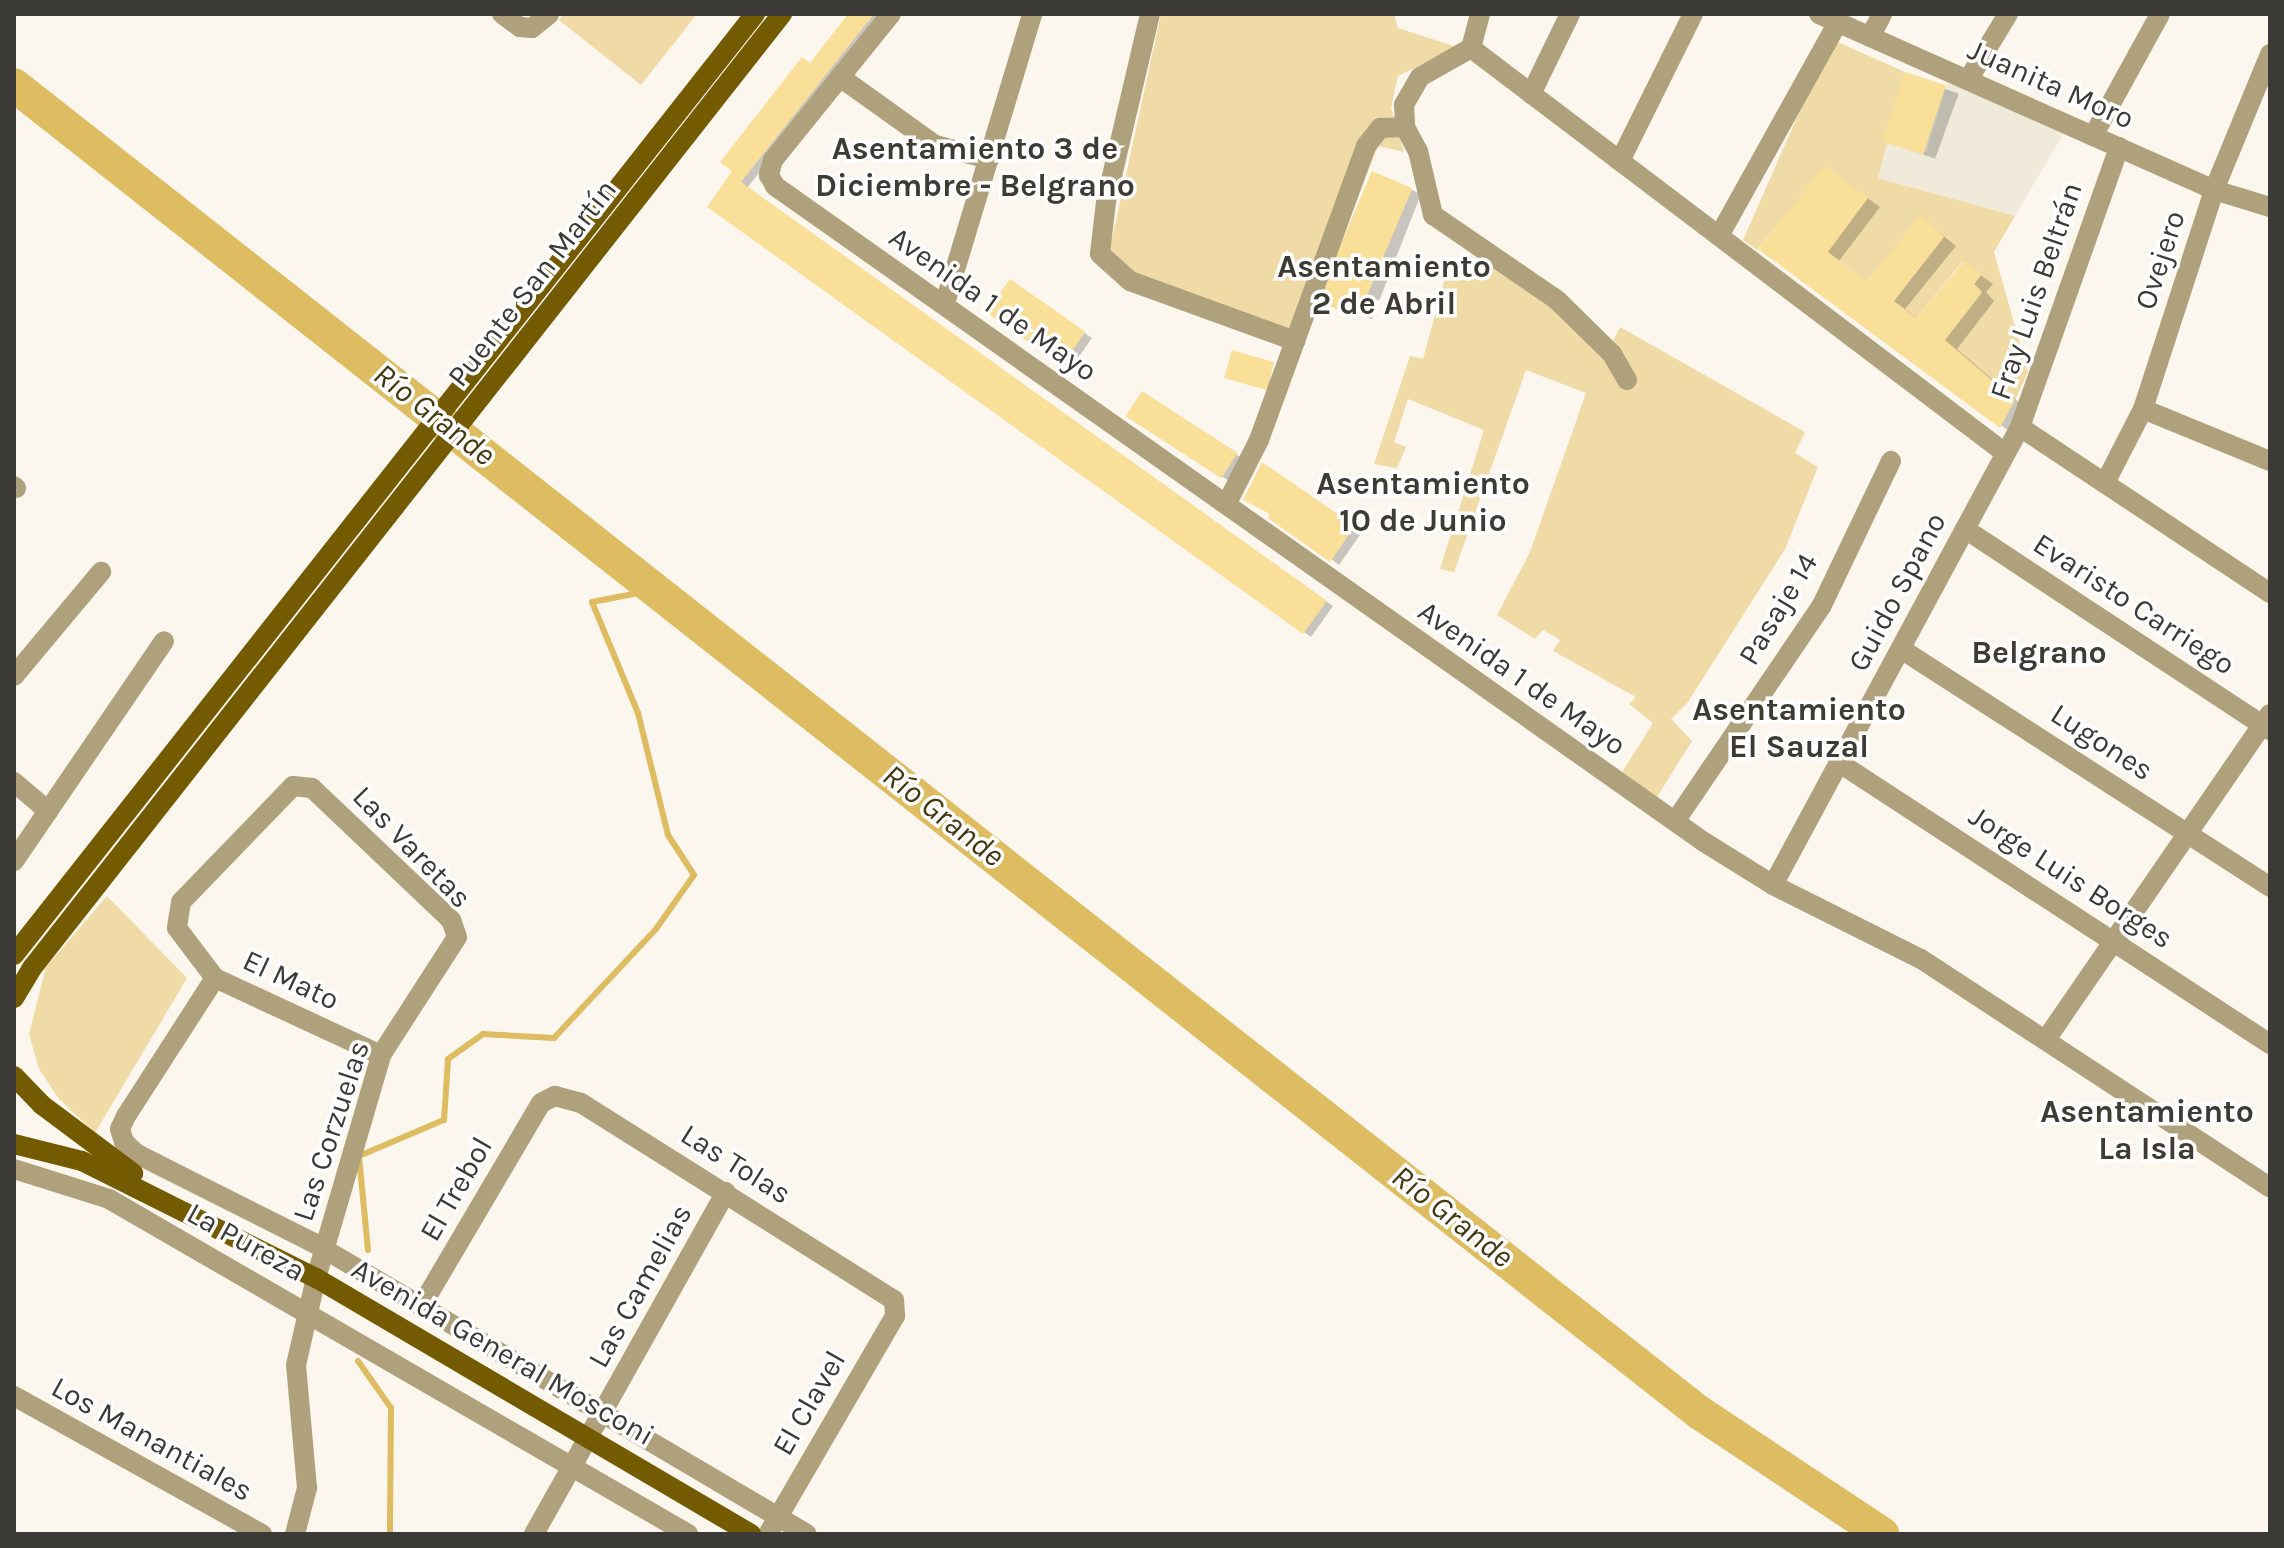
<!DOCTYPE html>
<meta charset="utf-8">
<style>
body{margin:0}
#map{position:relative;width:2284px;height:1548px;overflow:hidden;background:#fbf7ee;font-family:Karla,sans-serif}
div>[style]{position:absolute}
.built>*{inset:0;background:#f0eadb}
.green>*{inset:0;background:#f0dba6}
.shadow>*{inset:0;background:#0003;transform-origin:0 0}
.stream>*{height:6px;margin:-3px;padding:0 3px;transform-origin:3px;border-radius:3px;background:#debc61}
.river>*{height:34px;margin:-17px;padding:0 17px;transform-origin:17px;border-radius:17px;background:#debc61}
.building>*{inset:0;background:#fadf99;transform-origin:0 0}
.minor>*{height:20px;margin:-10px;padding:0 10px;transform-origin:10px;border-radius:10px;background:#b0a17d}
.major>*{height:20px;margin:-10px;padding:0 10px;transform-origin:10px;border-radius:10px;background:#745a00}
span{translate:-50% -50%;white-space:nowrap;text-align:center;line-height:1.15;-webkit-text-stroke:7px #fff;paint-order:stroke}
.street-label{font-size:30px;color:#3c3a37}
.neighbourhood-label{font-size:32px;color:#3e3b34;font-weight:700}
.water-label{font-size:32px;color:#453710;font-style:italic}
.frame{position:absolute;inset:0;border:16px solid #3c3a37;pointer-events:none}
</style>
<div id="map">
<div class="built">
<div style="clip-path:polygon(1947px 83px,1999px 97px,2063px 134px,2015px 216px,1878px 178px,1886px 143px,1927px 152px)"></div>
</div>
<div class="green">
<div style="clip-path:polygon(563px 14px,697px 14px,641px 85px,559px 20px)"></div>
<div style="clip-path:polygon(1161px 14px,1394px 14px,1398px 28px,1457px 47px,1398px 76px,1391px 108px,1404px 152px,1378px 146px,1297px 351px,1119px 275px,1110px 248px)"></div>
<div style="clip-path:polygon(1838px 42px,1905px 72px,1878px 178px,2015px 216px,1994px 252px,2028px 372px,2015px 400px,1945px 340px,1982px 293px,1974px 284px,1981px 275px,1963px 261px,1916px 318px,1894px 301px,1944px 237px,1921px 216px,1866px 282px,1831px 254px,1821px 264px,1775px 228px,1757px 250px,1743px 240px,1828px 47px)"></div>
<div style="clip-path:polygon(1479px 254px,1611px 345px,1620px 327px,1805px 432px,1795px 453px,1818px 467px,1785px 549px,1688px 702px,1671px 719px,1692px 741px,1657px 797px,1622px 772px,1653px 723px,1629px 704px,1636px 697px,1553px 651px,1560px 640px,1543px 630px,1535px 639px,1497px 615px,1530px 552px,1586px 393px,1526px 370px,1454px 572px,1440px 569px,1484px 430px,1408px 399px,1394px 442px,1406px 447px,1397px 468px,1374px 464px,1410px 356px,1423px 359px,1445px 278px,1470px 281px)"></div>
<div style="clip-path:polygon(107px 896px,187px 978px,95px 1133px,59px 1099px,39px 1069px,29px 1034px,46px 967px)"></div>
</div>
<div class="shadow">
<div style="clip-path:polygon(860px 14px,884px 14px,747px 188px,1333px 606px,1311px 637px,710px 207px,811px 64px)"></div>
<div style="left:1907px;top:75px;width:55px;height:69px;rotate:20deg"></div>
<div style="clip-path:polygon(1825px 168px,1880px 207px,1839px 261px,1867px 283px,1921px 218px,1956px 246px,1905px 309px,1918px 319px,1964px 263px,1993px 284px,1986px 292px,1994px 301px,1957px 349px,2027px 409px,2013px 434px,1761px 249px)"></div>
<div style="clip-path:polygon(1373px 173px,1421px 194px,1372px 319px,1331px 304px)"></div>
<div style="clip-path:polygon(1019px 287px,1092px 338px,1071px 368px,1063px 363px)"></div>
<div style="clip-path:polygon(1273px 364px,1268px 389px,1231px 379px)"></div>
<div style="clip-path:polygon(1151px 398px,1245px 460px,1231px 482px,1223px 477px)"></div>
<div style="clip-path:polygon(1271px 469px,1362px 532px,1339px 565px,1273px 514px)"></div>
</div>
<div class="stream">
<div style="left:368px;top:1250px;width:94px;rotate:-95.5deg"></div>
<div style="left:359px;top:1156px;width:92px;rotate:-23deg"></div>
<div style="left:444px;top:1120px;width:61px;rotate:-86.2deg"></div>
<div style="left:448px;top:1059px;width:43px;rotate:-35.5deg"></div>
<div style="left:483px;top:1034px;width:71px;rotate:3.2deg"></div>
<div style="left:554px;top:1038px;width:149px;rotate:-46.9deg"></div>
<div style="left:656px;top:929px;width:66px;rotate:-54.9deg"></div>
<div style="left:694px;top:875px;width:48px;rotate:-123deg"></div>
<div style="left:668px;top:835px;width:126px;rotate:-103.8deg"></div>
<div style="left:638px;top:713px;width:120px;rotate:-112.5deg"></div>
<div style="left:592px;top:602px;width:63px;rotate:-11deg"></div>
<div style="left:358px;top:1361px;width:57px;rotate:54.9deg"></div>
<div style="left:391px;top:1408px;width:126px;rotate:90.5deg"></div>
</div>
<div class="river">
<div style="left:14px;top:85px;width:2146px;rotate:38.23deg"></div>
<div style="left:1700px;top:1413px;width:219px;rotate:33.6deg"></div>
</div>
<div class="building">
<div style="clip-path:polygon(848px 14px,874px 14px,741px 182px,1327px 601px,1303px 634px,707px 207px,732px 171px,720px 162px,802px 57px,810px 63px)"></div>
<div style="left:1905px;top:72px;width:43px;height:73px;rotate:18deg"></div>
<div style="clip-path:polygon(1825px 166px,1868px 198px,1828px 252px,1866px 282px,1921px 215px,1944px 237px,1894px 301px,1916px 318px,1964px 261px,1981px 275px,1974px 284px,1982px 292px,1945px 340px,2015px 400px,2000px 428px,1758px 249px)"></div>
<div style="left:1372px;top:171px;width:44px;height:141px;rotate:23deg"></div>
<div style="left:1010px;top:279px;width:92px;height:41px;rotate:35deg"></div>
<div style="left:1232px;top:350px;width:44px;height:29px;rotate:16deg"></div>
<div style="left:1142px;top:391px;width:114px;height:30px;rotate:33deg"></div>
<div style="clip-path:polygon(1262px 462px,1355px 526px,1330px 562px,1268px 518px,1270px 514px,1243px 500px)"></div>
</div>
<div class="minor">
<div style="left:502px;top:14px;width:22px;rotate:36deg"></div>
<div style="left:520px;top:27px;width:12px;rotate:5deg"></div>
<div style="left:532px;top:28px;width:22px;rotate:-39deg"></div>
<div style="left:891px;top:14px;width:188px;rotate:128.9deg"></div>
<div style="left:773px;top:160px;width:16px;rotate:105deg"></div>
<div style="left:769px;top:175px;width:13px;rotate:61deg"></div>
<div style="left:775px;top:186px;width:1137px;rotate:35.23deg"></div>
<div style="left:1704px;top:842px;width:81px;rotate:31.9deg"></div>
<div style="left:1773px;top:885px;width:165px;rotate:26.6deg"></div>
<div style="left:1921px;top:959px;width:417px;rotate:33.2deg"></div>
<div style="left:1150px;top:14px;width:193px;rotate:103.2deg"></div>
<div style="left:1106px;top:202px;width:52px;rotate:96.6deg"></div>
<div style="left:1100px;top:254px;width:40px;rotate:42deg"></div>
<div style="left:1130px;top:281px;width:176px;rotate:20deg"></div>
<div style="left:1819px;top:14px;width:432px;rotate:24deg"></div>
<div style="left:2214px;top:190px;width:59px;rotate:16.9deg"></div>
<div style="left:1870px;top:37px;width:26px;rotate:-62deg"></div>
<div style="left:1471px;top:48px;width:670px;rotate:37.18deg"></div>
<div style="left:1471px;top:48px;width:59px;rotate:150.4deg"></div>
<div style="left:1420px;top:77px;width:32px;rotate:120deg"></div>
<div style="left:1404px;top:105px;width:22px;rotate:87deg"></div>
<div style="left:1405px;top:127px;width:27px;rotate:62deg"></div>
<div style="left:1418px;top:151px;width:66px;rotate:76.8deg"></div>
<div style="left:1433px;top:215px;width:150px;rotate:34.4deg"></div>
<div style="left:1557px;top:300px;width:77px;rotate:44.5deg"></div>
<div style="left:1612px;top:354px;width:30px;rotate:60deg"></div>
<div style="left:1471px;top:48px;width:35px;rotate:-75deg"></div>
<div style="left:840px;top:77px;width:117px;rotate:35.6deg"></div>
<div style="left:935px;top:145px;width:56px;rotate:14.5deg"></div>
<div style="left:1968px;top:80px;width:77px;rotate:-58.8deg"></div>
<div style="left:1531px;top:94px;width:89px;rotate:-64deg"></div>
<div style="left:2093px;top:136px;width:139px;rotate:-61.2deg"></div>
<div style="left:1620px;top:161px;width:164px;rotate:-63.6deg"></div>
<div style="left:1719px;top:236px;width:245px;rotate:-60.9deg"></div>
<div style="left:945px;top:303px;width:302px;rotate:-73.2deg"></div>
<div style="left:2143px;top:409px;width:137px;rotate:22.3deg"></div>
<div style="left:2020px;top:427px;width:300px;rotate:33.6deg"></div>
<div style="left:2105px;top:483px;width:83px;rotate:-62.8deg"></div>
<div style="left:2143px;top:409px;width:230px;rotate:-72deg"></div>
<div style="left:2214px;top:190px;width:147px;rotate:-67.6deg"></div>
<div style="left:14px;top:486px;width:3px;rotate:45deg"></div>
<div style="left:1227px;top:503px;width:71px;rotate:-63.1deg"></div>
<div style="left:1259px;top:440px;width:313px;rotate:-70deg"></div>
<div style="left:1366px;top:146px;width:23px;rotate:-52deg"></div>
<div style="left:1380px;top:128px;width:25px;rotate:-2deg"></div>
<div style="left:1965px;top:529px;width:365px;rotate:33.4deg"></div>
<div style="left:1901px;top:649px;width:439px;rotate:32.8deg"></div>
<div style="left:14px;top:676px;width:136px;rotate:-50.1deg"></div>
<div style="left:1838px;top:762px;width:516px;rotate:33.14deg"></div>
<div style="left:14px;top:782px;width:45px;rotate:40.5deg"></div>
<div style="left:1676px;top:820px;width:258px;rotate:-55.8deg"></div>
<div style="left:1821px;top:607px;width:162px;rotate:-64.4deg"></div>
<div style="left:14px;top:861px;width:266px;rotate:-55.7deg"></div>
<div style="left:1773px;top:885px;width:520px;rotate:-61.66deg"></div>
<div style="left:2020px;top:427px;width:297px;rotate:-70.5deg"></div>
<div style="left:215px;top:978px;width:164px;rotate:122.8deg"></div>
<div style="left:126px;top:1116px;width:14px;rotate:115deg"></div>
<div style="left:120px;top:1129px;width:14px;rotate:73deg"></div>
<div style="left:124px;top:1142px;width:18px;rotate:43deg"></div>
<div style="left:137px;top:1154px;width:198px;rotate:26.7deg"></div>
<div style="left:314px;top:1243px;width:572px;rotate:30.55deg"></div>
<div style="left:2047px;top:1038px;width:393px;rotate:-55.5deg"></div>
<div style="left:14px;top:1169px;width:100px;rotate:17.5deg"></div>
<div style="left:109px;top:1199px;width:669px;rotate:30.05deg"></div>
<div style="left:422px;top:1305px;width:234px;rotate:-59.5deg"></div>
<div style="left:541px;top:1103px;width:16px;rotate:-27deg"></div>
<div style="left:555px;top:1096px;width:27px;rotate:15deg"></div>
<div style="left:581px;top:1103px;width:370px;rotate:32.2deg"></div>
<div style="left:894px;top:1300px;width:16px;rotate:86deg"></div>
<div style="left:895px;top:1316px;width:252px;rotate:120.2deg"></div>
<div style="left:14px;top:1396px;width:284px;rotate:29.1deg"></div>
<div style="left:295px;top:1534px;width:48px;rotate:-75.4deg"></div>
<div style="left:307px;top:1488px;width:123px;rotate:-95.1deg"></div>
<div style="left:296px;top:1365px;width:89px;rotate:-77.1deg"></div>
<div style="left:316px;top:1278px;width:232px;rotate:-73.7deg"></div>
<div style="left:381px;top:1055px;width:140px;rotate:-57.2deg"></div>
<div style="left:457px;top:937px;width:18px;rotate:-109deg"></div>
<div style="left:451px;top:920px;width:192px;rotate:-136.5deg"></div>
<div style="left:312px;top:788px;width:19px;rotate:-174deg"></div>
<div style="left:293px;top:786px;width:161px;rotate:134deg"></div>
<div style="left:181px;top:902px;width:26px;rotate:99deg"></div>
<div style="left:177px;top:928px;width:63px;rotate:52.8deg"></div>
<div style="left:215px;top:978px;width:183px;rotate:24.9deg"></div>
<div style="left:534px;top:1534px;width:392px;rotate:-60.7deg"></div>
</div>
<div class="major">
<div style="left:14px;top:955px;width:1198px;rotate:-51.78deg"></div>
<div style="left:14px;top:998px;width:35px;rotate:-59deg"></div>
<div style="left:32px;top:968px;width:1214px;rotate:-51.83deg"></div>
<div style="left:14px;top:1076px;width:40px;rotate:46deg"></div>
<div style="left:42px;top:1105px;width:114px;rotate:36.8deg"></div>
<div style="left:14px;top:1144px;width:70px;rotate:14deg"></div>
<div style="left:82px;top:1161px;width:262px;rotate:26.6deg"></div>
<div style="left:316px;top:1278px;width:505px;rotate:30.48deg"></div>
</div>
<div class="street-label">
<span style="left:2051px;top:84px;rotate:24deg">Juanita Moro</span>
<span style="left:2160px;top:260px;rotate:-72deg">Ovejero</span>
<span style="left:532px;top:283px;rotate:-52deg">Puente San Martín</span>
<span style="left:2036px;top:291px;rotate:-71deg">Fray Luis Beltrán</span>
<span style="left:993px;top:304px;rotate:35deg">Avenida 1 de Mayo</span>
<span style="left:1897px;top:592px;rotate:-62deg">Guido Spano</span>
<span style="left:2134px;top:604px;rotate:33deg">Evaristo Carriego</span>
<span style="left:1778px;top:609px;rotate:-59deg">Pasaje 14</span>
<span style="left:1522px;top:678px;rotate:35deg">Avenida 1 de Mayo</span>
<span style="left:2102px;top:742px;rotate:33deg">Lugones</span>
<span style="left:412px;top:847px;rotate:46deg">Las Varetas</span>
<span style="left:2071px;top:877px;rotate:33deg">Jorge Luis Borges</span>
<span style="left:291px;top:980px;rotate:25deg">El Mato</span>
<span style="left:331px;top:1131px;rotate:-72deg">Las Corzuelas</span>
<span style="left:736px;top:1164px;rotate:32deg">Las Tolas</span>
<span style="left:456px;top:1189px;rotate:-60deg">El Trebol</span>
<span style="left:246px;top:1242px;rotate:29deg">La Pureza</span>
<span style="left:640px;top:1286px;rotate:-61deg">Las Camelias</span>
<span style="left:503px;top:1352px;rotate:30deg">Avenida General Mosconi</span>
<span style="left:809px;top:1403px;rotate:-60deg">El Clavel</span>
<span style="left:152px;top:1439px;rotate:29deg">Los Manantiales</span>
</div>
<div class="neighbourhood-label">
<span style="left:975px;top:168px">Asentamiento 3 de<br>Diciembre - Belgrano</span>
<span style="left:1384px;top:286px">Asentamiento<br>2 de Abril</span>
<span style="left:1423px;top:503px">Asentamiento<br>10 de Junio</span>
<span style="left:2039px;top:653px">Belgrano</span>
<span style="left:1799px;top:729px">Asentamiento<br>El Sauzal</span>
<span style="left:2147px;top:1131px">Asentamiento<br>La Isla</span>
</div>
<div class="water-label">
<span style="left:434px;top:415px;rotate:38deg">Río Grande</span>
<span style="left:943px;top:816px;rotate:38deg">Río Grande</span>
<span style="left:1452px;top:1217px;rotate:38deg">Río Grande</span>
</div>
<div class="frame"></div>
</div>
